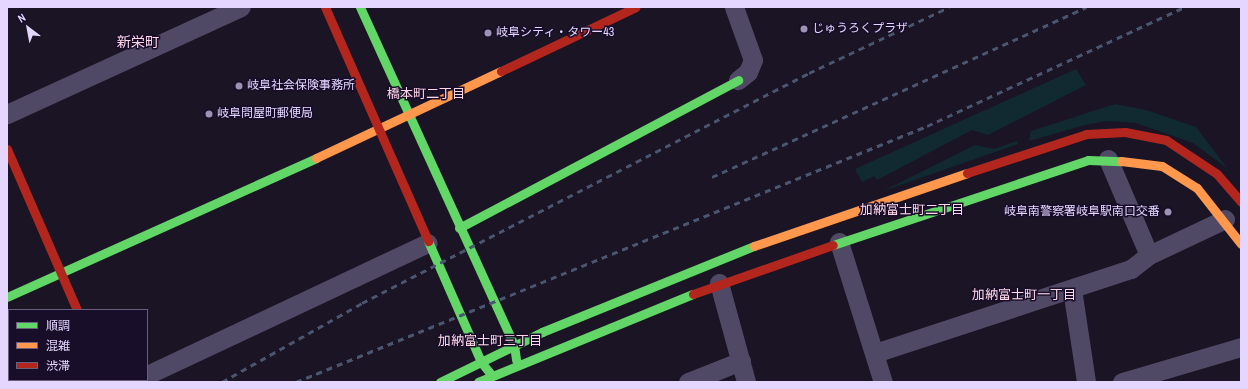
<!DOCTYPE html>
<meta charset="utf-8">
<style>
body{margin:0}
#map{position:relative;width:1248px;height:389px;overflow:hidden;background:#1a1424;font-family:"Archivo Narrow","Noto Sans JP",sans-serif}
div>[style]{position:absolute}
.green>*{inset:0;background:#112a32}
.street>*{height:19px;margin:-9.5px;padding:0 9.5px;transform-origin:9.5px;border-radius:9.5px;background:#504965}
.fast>*{height:9px;margin:-4.5px;padding:0 4.5px;transform-origin:4.5px;border-radius:4.5px;background:#63d668}
.slow>*{height:9px;margin:-4.5px;padding:0 4.5px;transform-origin:4.5px;border-radius:4.5px;background:#ff974d}
.jam>*{height:9px;margin:-4.5px;padding:0 4.5px;transform-origin:4.5px;border-radius:4.5px;background:#b3261e}
.rail>*{height:3px;margin-top:-1.5px;transform-origin:0;background:repeating-linear-gradient(90deg,#4a5570 0 6px,transparent 0 11px)}
.dots>*{width:11px;height:11px;translate:-50% -50%;box-sizing:border-box;border:2px solid #190e2a;border-radius:50%}
span{translate:-50% -50%;white-space:nowrap;text-align:center;line-height:1.15;-webkit-text-stroke:3px #190e2a;paint-order:stroke}
.poi-label{font-size:12px;color:#e4d6ff}
.left{translate:0 -50%;text-align:left}
.right{translate:-100% -50%;text-align:right}
.neighbourhood-label{font-size:13px;color:#ffd8e8}
.quarter-label{font-size:14px;color:#ffd8e8}
.frame{position:absolute;inset:0;border:8px solid #e4d6ff;pointer-events:none}
.legend{position:absolute;left:8px;top:309px;width:140px;height:72px;box-sizing:border-box;background:#190e2a;border:1px solid #6a5e7f;margin:0;padding:5px 7px;list-style:none;font-size:12px;color:#e4d6ff}
.legend li{display:flex;align-items:center;gap:8px;height:20px}
.legend b{width:20px;border:1px solid #6a5e7f}
.north{position:absolute;left:8px;top:8px;width:40px;height:40px;-webkit-text-stroke:3px #190e2a;paint-order:stroke;rotate:328deg;font-size:11px;font-weight:700;line-height:16px;text-align:center;color:#e4d6ff}
.north::after{content:'';display:block;margin:auto;width:14px;height:18px;background:#e4d6ff;clip-path:polygon(50% 0,100% 100%,50% 72%,0 100%)}
</style>
<div id="map">
<div class="green">
<div style="clip-path:polygon(1076px 69px,1086px 85px,988px 135px,972px 130px,877px 180px,874px 176px,862px 182px,855px 169px)"></div>
<div style="clip-path:polygon(1115px 104px,1146px 110px,1196px 127px,1227px 168px,1193px 143px,1136px 123px,1107px 121px,1085px 125px,1029px 141px,1031px 131px)"></div>
<div style="clip-path:polygon(1017px 141px,1018px 144px,883px 191px,975px 145px,994px 149px)"></div>
</div>
<div class="street">
<div style="left:734px;top:7px;width:56px;rotate:70.3deg"></div>
<div style="left:753px;top:60px;width:13px;rotate:113deg"></div>
<div style="left:748px;top:72px;width:13px;rotate:141deg"></div>
<div style="left:7px;top:114px;width:257px;rotate:-24.6deg"></div>
<div style="left:1108px;top:159px;width:104px;rotate:66.9deg"></div>
<div style="left:839px;top:242px;width:147px;rotate:72.6deg"></div>
<div style="left:719px;top:283px;width:103px;rotate:74.7deg"></div>
<div style="left:1072px;top:289px;width:94px;rotate:81.4deg"></div>
<div style="left:875px;top:353px;width:269px;rotate:-18.2deg"></div>
<div style="left:1131px;top:269px;width:23px;rotate:-38deg"></div>
<div style="left:1149px;top:255px;width:84px;rotate:-25.3deg"></div>
<div style="left:147px;top:375px;width:310px;rotate:-25.2deg"></div>
<div style="left:688px;top:382px;width:57px;rotate:-21.6deg"></div>
<div style="left:1122px;top:382px;width:124px;rotate:-16.4deg"></div>
</div>
<div class="fast">
<div style="left:360px;top:7px;width:371px;rotate:65.5deg"></div>
<div style="left:514px;top:345px;width:15px;rotate:82deg"></div>
<div style="left:459px;top:228px;width:316px;rotate:-27.9deg"></div>
<div style="left:428px;top:241px;width:132px;rotate:66.3deg"></div>
<div style="left:481px;top:362px;width:14px;rotate:51deg"></div>
<div style="left:833px;top:245px;width:269px;rotate:-18.4deg"></div>
<div style="left:1088px;top:160px;width:33px;rotate:2deg"></div>
<div style="left:7px;top:297px;width:339px;rotate:-24.2deg"></div>
<div style="left:440px;top:382px;width:114px;rotate:-26.1deg"></div>
<div style="left:542px;top:332px;width:229px;rotate:-22.1deg"></div>
<div style="left:478px;top:382px;width:232px;rotate:-22.3deg"></div>
</div>
<div class="slow">
<div style="left:316px;top:158px;width:204px;rotate:-25.2deg"></div>
<div style="left:1121px;top:161px;width:41px;rotate:7deg"></div>
<div style="left:1162px;top:166px;width:41px;rotate:32.2deg"></div>
<div style="left:1197px;top:188px;width:71px;rotate:51.8deg"></div>
<div style="left:754px;top:246px;width:225px;rotate:-18.9deg"></div>
<div style="left:106px;top:380px;width:2px;rotate:63deg"></div>
</div>
<div class="jam">
<div style="left:325px;top:7px;width:256px;rotate:66.2deg"></div>
<div style="left:501px;top:71px;width:149px;rotate:-25.4deg"></div>
<div style="left:7px;top:149px;width:176px;rotate:66.5deg"></div>
<div style="left:967px;top:173px;width:125px;rotate:-18.1deg"></div>
<div style="left:1086px;top:134px;width:39px;rotate:-3deg"></div>
<div style="left:1125px;top:132px;width:42px;rotate:11deg"></div>
<div style="left:1166px;top:140px;width:61px;rotate:33.7deg"></div>
<div style="left:1217px;top:174px;width:37px;rotate:49deg"></div>
<div style="left:693px;top:294px;width:148px;rotate:-19.3deg"></div>
</div>
<div class="rail">
<div style="left:712px;top:177px;width:411px;rotate:-24.4deg"></div>
<div style="left:222px;top:382px;width:161px;rotate:-29.4deg"></div>
<div style="left:362px;top:303px;width:503px;rotate:-27.23deg"></div>
<div style="left:809px;top:73px;width:155px;rotate:-25.2deg"></div>
<div style="left:296px;top:382px;width:681px;rotate:-22.08deg"></div>
<div style="left:927px;top:126px;width:284px;rotate:-24.8deg"></div>
</div>
<div class="dots">
<div style="left:804px;top:29px;background:#9d92b2"></div>
<div style="left:488px;top:33px;background:#9d92b2"></div>
<div style="left:239px;top:86px;background:#9d92b2"></div>
<div style="left:209px;top:114px;background:#9d92b2"></div>
<div style="left:1168px;top:212px;background:#9d92b2"></div>
</div>
<div class="poi-label">
<span class="left" style="left:812px;top:29px">じゅうろくプラザ</span>
<span class="left" style="left:496px;top:33px">岐阜シティ・タワー43</span>
<span class="left" style="left:247px;top:86px">岐阜社会保険事務所</span>
<span class="left" style="left:217px;top:114px">岐阜問屋町郵便局</span>
<span class="right" style="left:1160px;top:212px">岐阜南警察署岐阜駅南口交番</span>
</div>
<div class="neighbourhood-label">
<span style="left:426px;top:94px">橋本町二丁目</span>
<span style="left:912px;top:210px">加納富士町二丁目</span>
<span style="left:1024px;top:295px">加納富士町一丁目</span>
<span style="left:490px;top:341px">加納富士町三丁目</span>
</div>
<div class="quarter-label">
<span style="left:138px;top:42px">新栄町</span>
</div>
<div class="frame"></div>
<ul class="legend">
<li><b style="height:5px;background:#63d668"></b>順調</li>
<li><b style="height:5px;background:#ff974d"></b>混雑</li>
<li><b style="height:5px;background:#b3261e"></b>渋滞</li>
</ul>
<div class="north">N</div>
</div>
